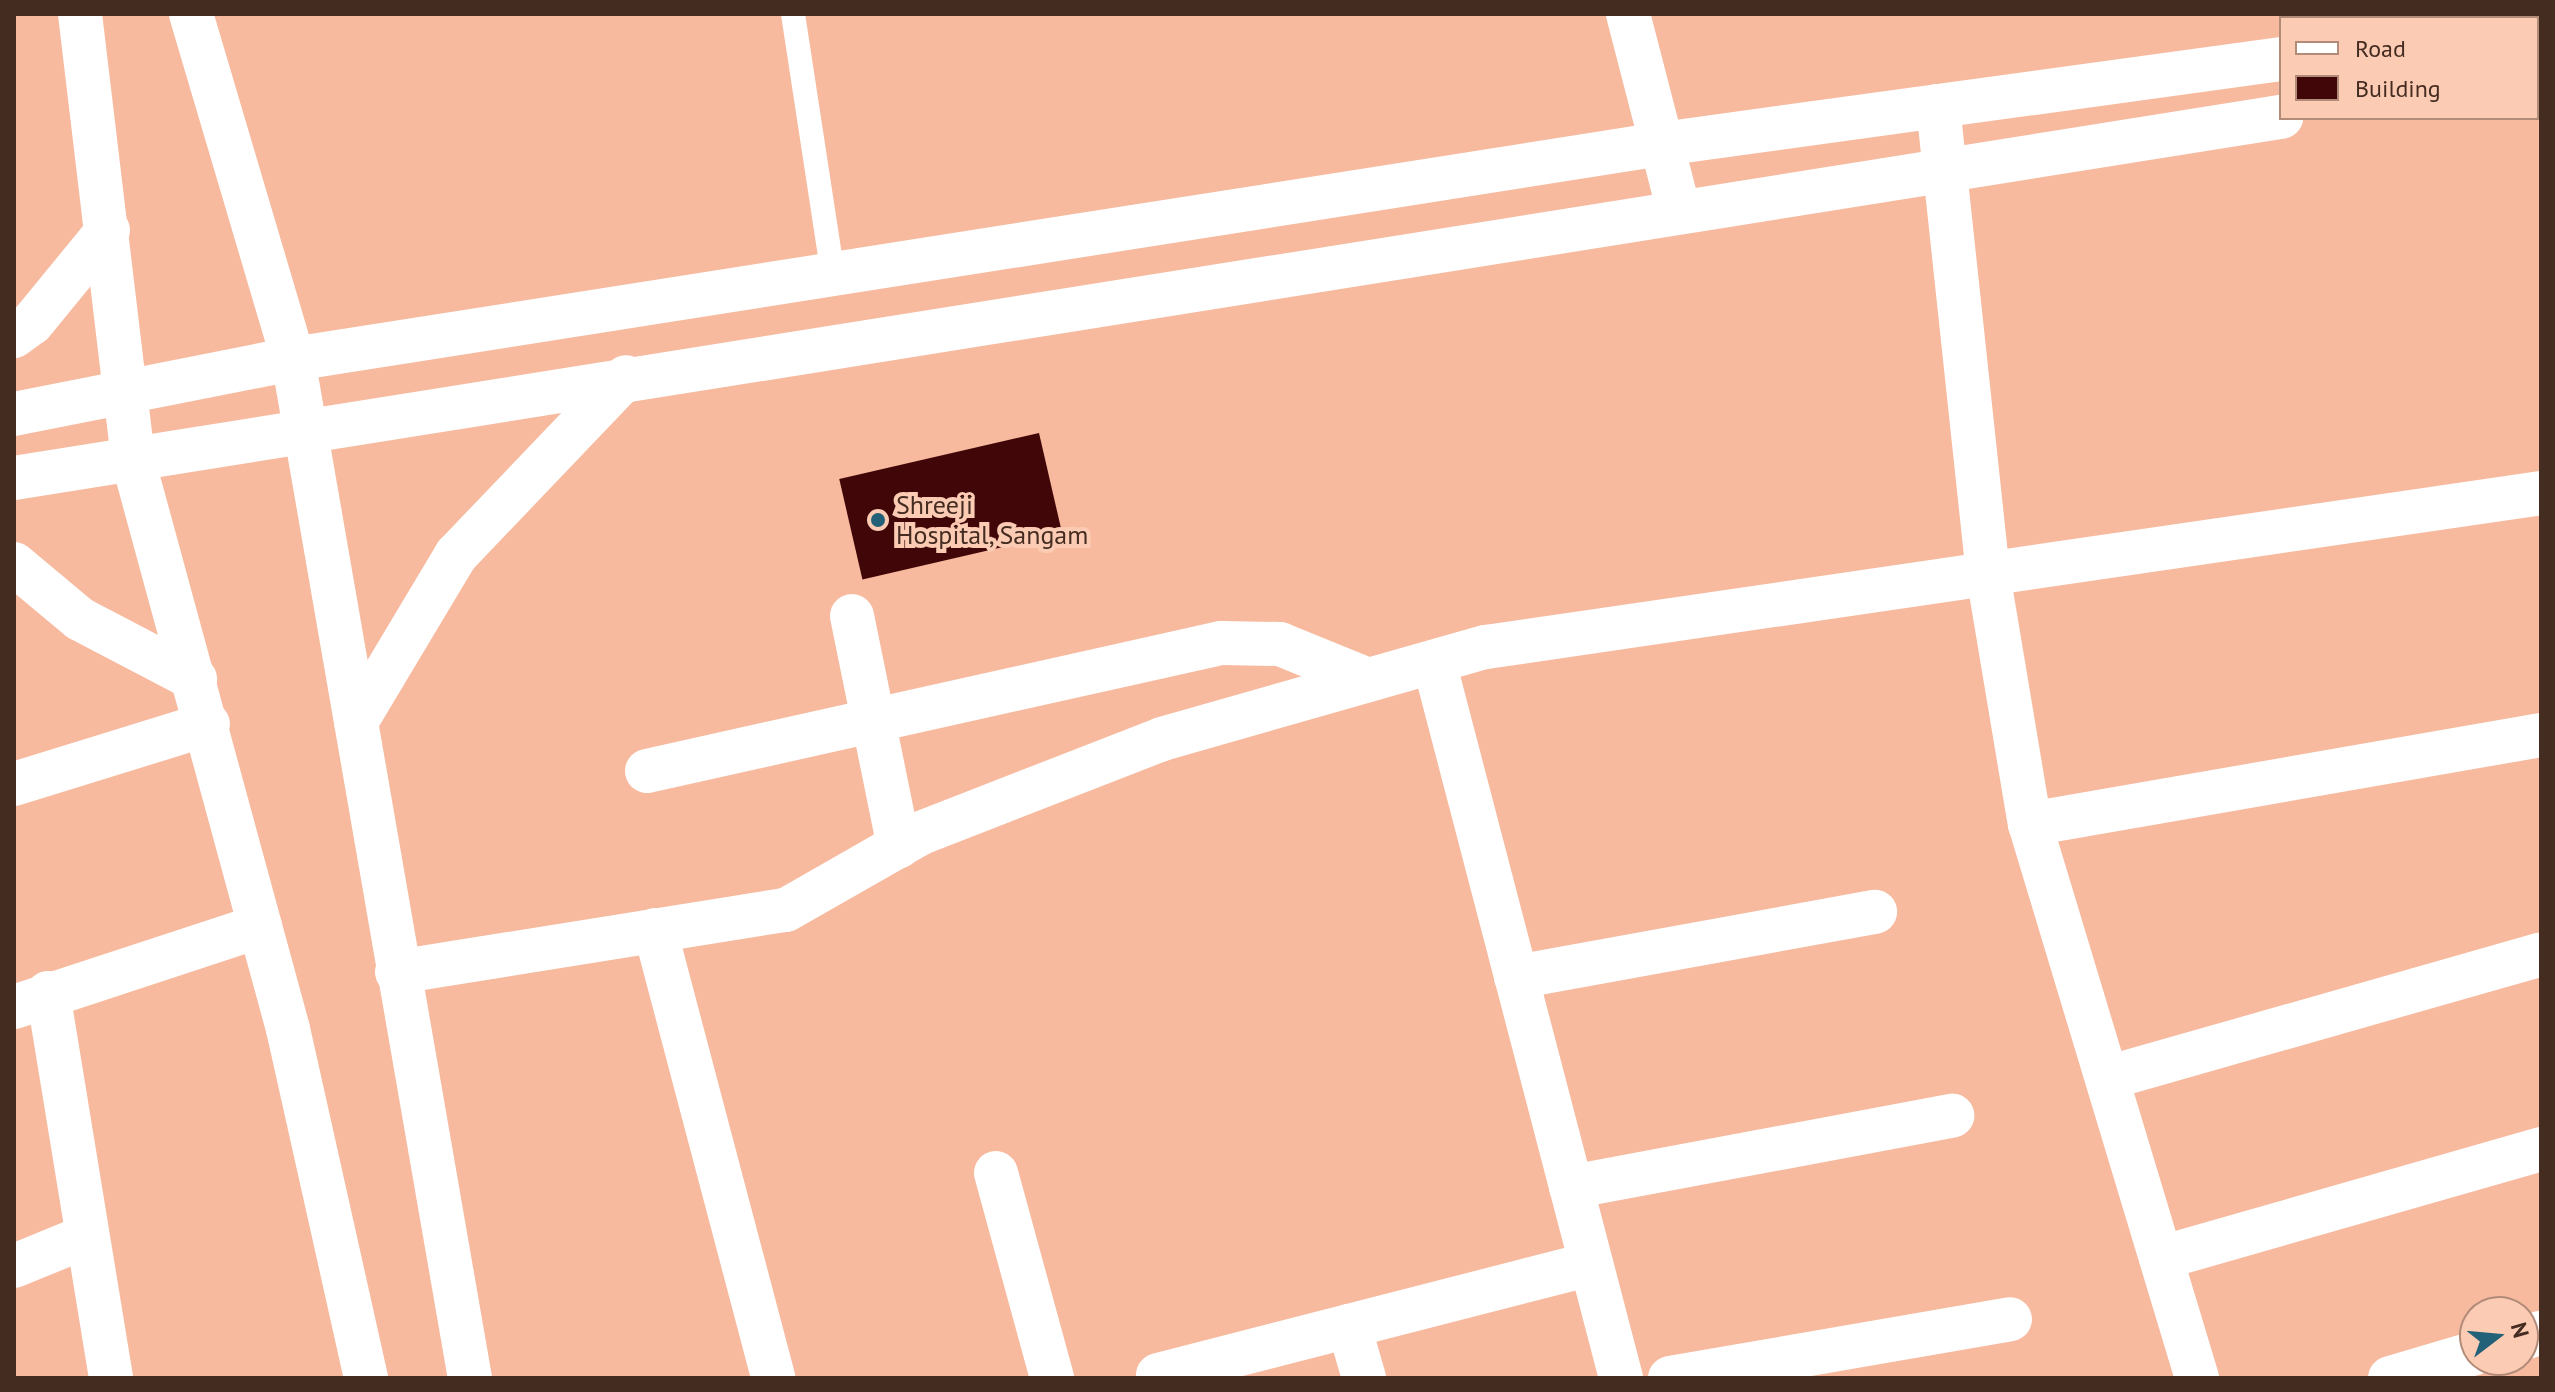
<!DOCTYPE html>
<style>
body{margin:0}
#map{position:relative;width:2555px;height:1392px;overflow:hidden;background:#f7ba9f;font-family:"PT Sans",sans-serif}
div>[style]{position:absolute}
.building>*{inset:0;background:#410708;transform-origin:0 0}
.lane>*{height:24px;margin:-12px;padding:0 12px;transform-origin:12px;border-radius:12px;background:#fff}
.street>*{height:44px;margin:-22px;padding:0 22px;transform-origin:22px;border-radius:22px;background:#fff}
.secondary>*{height:44px;margin:-22px;padding:0 22px;transform-origin:22px;border-radius:22px;background:#fff}
.dots>*{width:22px;height:22px;translate:-50% -50%;box-sizing:border-box;border:4px solid #fccbb4;border-radius:50%}
span{translate:-50% -50%;white-space:nowrap;text-align:center;line-height:1.15;-webkit-text-stroke:8px #fccbb4;paint-order:stroke}
.poi-label{font-size:26px;color:#442c21}
.left{translate:0 -50%;text-align:left}
.frame{position:absolute;inset:0;border:16px solid #442c21;pointer-events:none}
.legend{position:absolute;left:2279px;top:16px;width:260px;height:104px;box-sizing:border-box;background:#fccbb4;border:2px solid #b28b79;margin:0;padding:10px 14px;list-style:none;font-size:24px;color:#442c21}
.legend li{display:flex;align-items:center;gap:16px;height:40px}
.legend b{width:40px;border:2px solid #b28b79}
.north{position:absolute;left:2459px;top:1296px;width:80px;height:80px;box-sizing:border-box;background:#fccbb4;border:2px solid #b28b79;border-radius:50%;rotate:74deg;font-size:22px;font-weight:700;line-height:32px;text-align:center;color:#442c21}
.north::after{content:'';display:block;margin:auto;width:28px;height:36px;background:#226177;clip-path:polygon(50% 0,100% 100%,50% 72%,0 100%)}
</style>
<div id="map">
<div class="building">
<div style="left:1039px;top:433px;width:103px;height:205px;rotate:77deg"></div>
</div>
<div class="lane">
<div style="left:793px;top:14px;width:263px;rotate:81.3deg"></div>
</div>
<div class="street">
<div style="left:1628px;top:14px;width:203px;rotate:75.5deg"></div>
<div style="left:2353px;top:14px;width:4px;rotate:63deg"></div>
<div style="left:1938px;top:106px;width:471px;rotate:83.9deg"></div>
<div style="left:1988px;top:574px;width:254px;rotate:80.5deg"></div>
<div style="left:2030px;top:824px;width:579px;rotate:73.22deg"></div>
<div style="left:852px;top:616px;width:235px;rotate:78.5deg"></div>
<div style="left:1434px;top:662px;width:740px;rotate:75.36deg"></div>
<div style="left:647px;top:771px;width:588px;rotate:-12.57deg"></div>
<div style="left:1221px;top:643px;width:59px;rotate:1deg"></div>
<div style="left:1280px;top:644px;width:95px;rotate:22.2deg"></div>
<div style="left:14px;top:784px;width:203px;rotate:-17.2deg"></div>
<div style="left:2030px;top:824px;width:519px;rotate:-9.88deg"></div>
<div style="left:655px;top:930px;width:463px;rotate:75.2deg"></div>
<div style="left:397px;top:972px;width:394px;rotate:-9.1deg"></div>
<div style="left:786px;top:910px;width:155px;rotate:-29.7deg"></div>
<div style="left:921px;top:833px;width:259px;rotate:-21.3deg"></div>
<div style="left:1162px;top:739px;width:337px;rotate:-15.9deg"></div>
<div style="left:1486px;top:647px;width:1066px;rotate:-8.3deg"></div>
<div style="left:1516px;top:977px;width:365px;rotate:-10.3deg"></div>
<div style="left:48px;top:993px;width:390px;rotate:80.7deg"></div>
<div style="left:14px;top:1007px;width:259px;rotate:-18.2deg"></div>
<div style="left:2107px;top:1078px;width:451px;rotate:-15.9deg"></div>
<div style="left:996px;top:1173px;width:213px;rotate:74.7deg"></div>
<div style="left:1571px;top:1187px;width:388px;rotate:-10.6deg"></div>
<div style="left:2161px;top:1258px;width:395px;rotate:-16deg"></div>
<div style="left:14px;top:1266px;width:79px;rotate:-22.3deg"></div>
<div style="left:1349px;top:1326px;width:54px;rotate:73.9deg"></div>
<div style="left:2523px;top:1338px;width:19px;rotate:-16deg"></div>
<div style="left:1158px;top:1375px;width:447px;rotate:-14.4deg"></div>
<div style="left:1670px;top:1378px;width:345px;rotate:-9.8deg"></div>
<div style="left:2390px;top:1378px;width:89px;rotate:-16.4deg"></div>
</div>
<div class="secondary">
<div style="left:80px;top:14px;width:449px;rotate:83.2deg"></div>
<div style="left:133px;top:460px;width:590px;rotate:74.76deg"></div>
<div style="left:288px;top:1029px;width:358px;rotate:77.4deg"></div>
<div style="left:191px;top:14px;width:360px;rotate:73.5deg"></div>
<div style="left:293px;top:359px;width:1034px;rotate:80.15deg"></div>
<div style="left:2537px;top:18px;width:4px"></div>
<div style="left:2537px;top:79px;width:4px;rotate:-14deg"></div>
<div style="left:14px;top:336px;width:22px;rotate:-36deg"></div>
<div style="left:32px;top:323px;width:120px;rotate:-50.7deg"></div>
<div style="left:14px;top:414px;width:284px;rotate:-11.2deg"></div>
<div style="left:293px;top:359px;width:1386px;rotate:-8.93deg"></div>
<div style="left:1662px;top:144px;width:625px;rotate:-7.82deg"></div>
<div style="left:14px;top:478px;width:2296px;rotate:-9.05deg"></div>
<div style="left:14px;top:564px;width:86px;rotate:39.8deg"></div>
<div style="left:80px;top:619px;width:130px;rotate:27.6deg"></div>
<div style="left:356px;top:722px;width:195px;rotate:-59.1deg"></div>
<div style="left:456px;top:555px;width:246px;rotate:-46.3deg"></div>
</div>
<div class="dots">
<div style="left:878px;top:520px;background:#226177"></div>
</div>
<div class="poi-label">
<span class="left" style="left:896px;top:520px">Shreeji<br>Hospital, Sangam</span>
</div>
<div class="frame"></div>
<ul class="legend">
<li><b style="height:10px;background:#fff"></b>Road</li>
<li><b style="height:22px;background:#410708"></b>Building</li>
</ul>
<div class="north">N</div>
</div>
